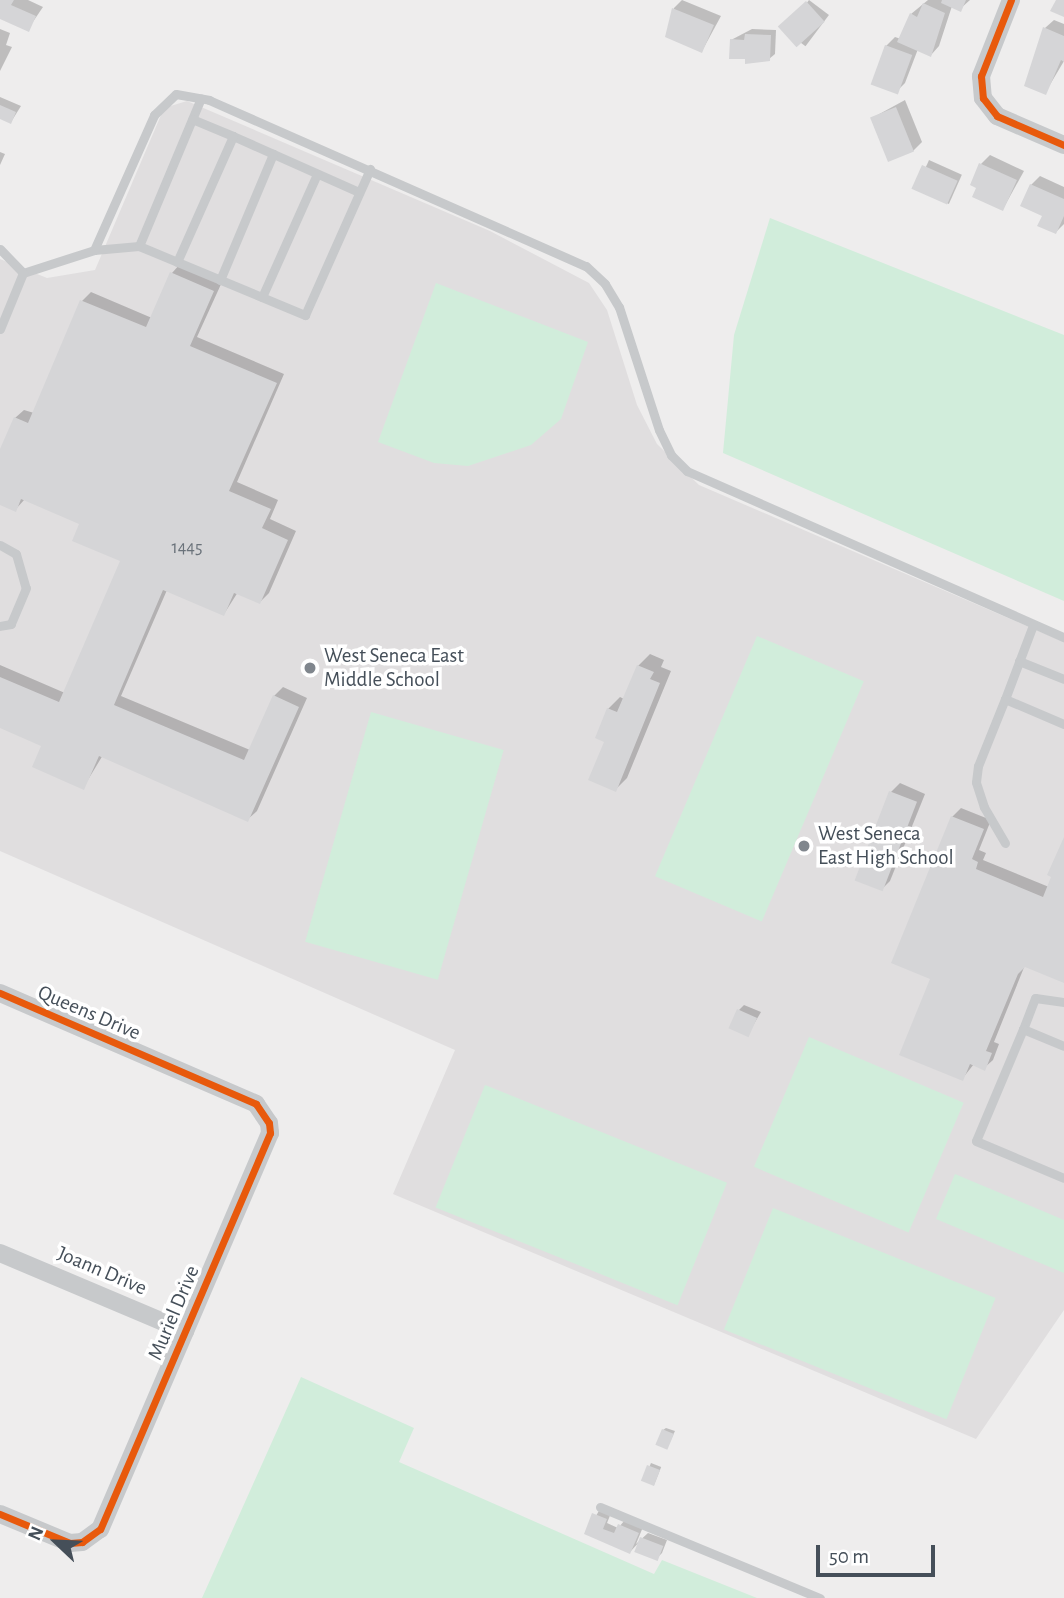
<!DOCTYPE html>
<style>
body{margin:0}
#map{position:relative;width:1064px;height:1598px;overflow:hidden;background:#eeeded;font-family:"Alegreya Sans",sans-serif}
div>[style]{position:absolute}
.education>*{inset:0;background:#e0dedf}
.green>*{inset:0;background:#d1eddb;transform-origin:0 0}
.shadow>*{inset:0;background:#0003;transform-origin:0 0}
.building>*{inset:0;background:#d5d5d7;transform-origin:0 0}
.lane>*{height:9px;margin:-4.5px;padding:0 4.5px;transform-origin:4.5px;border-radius:4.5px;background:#c7c9cb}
.street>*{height:18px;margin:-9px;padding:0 9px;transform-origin:9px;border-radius:9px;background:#c7c9cb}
.cycleway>*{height:7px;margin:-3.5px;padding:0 3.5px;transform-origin:3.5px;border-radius:3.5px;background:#e8590c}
.dots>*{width:19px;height:19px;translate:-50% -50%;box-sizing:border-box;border:4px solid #fff;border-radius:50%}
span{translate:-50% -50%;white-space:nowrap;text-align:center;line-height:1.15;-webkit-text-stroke:7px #fff;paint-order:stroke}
.number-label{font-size:18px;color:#6a727a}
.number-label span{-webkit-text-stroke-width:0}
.poi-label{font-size:21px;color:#454f59}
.left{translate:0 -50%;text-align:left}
.street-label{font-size:21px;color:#454f59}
.north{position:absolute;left:21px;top:1507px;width:70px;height:70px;-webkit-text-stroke:5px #fff;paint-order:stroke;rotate:293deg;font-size:19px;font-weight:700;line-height:28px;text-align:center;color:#454f59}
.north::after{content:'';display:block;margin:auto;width:24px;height:32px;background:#454f59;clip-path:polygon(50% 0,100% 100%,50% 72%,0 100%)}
.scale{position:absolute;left:816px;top:1545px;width:119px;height:32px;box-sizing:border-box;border:4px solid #454f59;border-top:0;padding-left:9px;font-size:21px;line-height:24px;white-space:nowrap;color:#454f59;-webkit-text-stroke:5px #fff;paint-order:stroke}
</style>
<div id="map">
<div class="education">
<div style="clip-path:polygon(187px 101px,490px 231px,589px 283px,607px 310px,637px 405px,657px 444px,699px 485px,1064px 642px,1064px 1310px,976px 1439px,393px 1194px,455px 1050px,0 851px,0 259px,47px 278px,95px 270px,164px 108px)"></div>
</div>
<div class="green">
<div style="clip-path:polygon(770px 218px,1064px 335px,1064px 601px,723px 453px,734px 335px)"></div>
<div style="clip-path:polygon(436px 283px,588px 342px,561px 419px,531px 445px,468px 466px,434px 463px,378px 442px)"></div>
<div style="left:757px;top:636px;width:116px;height:261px;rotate:23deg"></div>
<div style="left:371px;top:712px;width:138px;height:239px;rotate:16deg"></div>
<div style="left:809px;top:1037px;width:168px;height:141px;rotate:23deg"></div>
<div style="left:485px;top:1085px;width:261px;height:132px;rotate:22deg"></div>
<div style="clip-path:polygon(955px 1174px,1064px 1220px,1064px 1273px,936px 1219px)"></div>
<div style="left:773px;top:1208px;width:240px;height:131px;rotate:22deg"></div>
<div style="clip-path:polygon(301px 1377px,414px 1428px,399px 1462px,654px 1574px,662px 1560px,757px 1598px,202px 1598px)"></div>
</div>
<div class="shadow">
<div style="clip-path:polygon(0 0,28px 0,43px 7px,28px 29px,0 17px)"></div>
<div style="clip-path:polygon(682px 0,721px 16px,702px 51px,667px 36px,674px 8px)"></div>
<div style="left:809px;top:0;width:25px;height:39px;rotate:37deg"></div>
<div style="clip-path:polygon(928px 0,970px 0,960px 9px,952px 6px,939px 46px,931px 55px,918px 49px,905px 83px,896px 92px,886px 46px,895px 37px,901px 39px,911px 14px)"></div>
<div style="clip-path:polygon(1054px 20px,1064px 24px,1064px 61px,1045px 93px,1045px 28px)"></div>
<div style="clip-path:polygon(0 29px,10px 33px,6px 45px,12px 47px,0 71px)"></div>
<div style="clip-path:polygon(752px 29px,776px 30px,775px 54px,769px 59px,747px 58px,731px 40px)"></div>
<div style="clip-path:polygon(0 97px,21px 106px,11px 122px,0 117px)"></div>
<div style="clip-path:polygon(905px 100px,922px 142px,913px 151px,872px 118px)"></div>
<div style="clip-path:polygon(0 152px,5px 154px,0 165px)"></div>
<div style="clip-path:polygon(990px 155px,1024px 171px,1003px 209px,978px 187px,981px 164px)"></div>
<div style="left:929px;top:160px;width:36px;height:32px;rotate:24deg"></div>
<div style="clip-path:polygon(1040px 176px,1064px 187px,1064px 224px,1056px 232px,1031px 185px)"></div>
<div style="clip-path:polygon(180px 264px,222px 282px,197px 337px,284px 374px,237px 482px,278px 500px,270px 519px,296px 531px,269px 593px,260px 602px,238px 592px,224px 614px,167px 590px,121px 696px,250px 750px,274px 696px,283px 687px,307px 698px,257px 811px,248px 819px,103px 755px,83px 788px,44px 745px,0 726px,0 665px,65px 693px,122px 560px,81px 523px,25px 499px,15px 510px,0 503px,0 454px,15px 418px,24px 410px,34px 413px,82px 301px,91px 292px,152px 318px,172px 273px)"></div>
<div style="clip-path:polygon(650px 654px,664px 660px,661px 667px,671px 671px,627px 778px,615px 790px,608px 709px,620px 697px,624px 699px,638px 666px)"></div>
<div style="clip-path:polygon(900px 783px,925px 794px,890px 881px,882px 889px,891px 792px)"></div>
<div style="clip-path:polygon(961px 808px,991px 820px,979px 850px,986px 853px,983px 860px,1049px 887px,1064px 841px,1064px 981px,1025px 965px,994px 1042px,999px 1044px,993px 1060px,984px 1068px,974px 1064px,962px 1079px,932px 978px,952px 817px)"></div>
<div style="clip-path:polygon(744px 1005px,761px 1012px,748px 1034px,739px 1010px)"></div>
<div style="clip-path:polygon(666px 1428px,675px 1431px,667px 1448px,663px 1430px)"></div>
<div style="left:651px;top:1463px;width:11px;height:19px;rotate:22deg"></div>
<div style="clip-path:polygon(600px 1509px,611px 1513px,607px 1523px,618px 1528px,625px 1520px,643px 1527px,636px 1544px,648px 1533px,667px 1540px,662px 1553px,656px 1559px,641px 1540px,630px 1552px,586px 1533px)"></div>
</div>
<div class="building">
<div style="clip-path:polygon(0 0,14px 0,11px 5px,36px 16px,29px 32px,0 19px)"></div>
<div style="clip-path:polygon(942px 0,966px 0,961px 12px,941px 3px)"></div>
<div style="clip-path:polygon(1056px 0,1064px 0,1064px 17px,1050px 11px)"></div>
<div style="left:806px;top:1px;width:28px;height:38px;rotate:48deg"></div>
<div style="clip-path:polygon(923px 3px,945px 13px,931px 57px,897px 42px,910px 13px,917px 17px)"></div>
<div style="clip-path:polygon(672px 8px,714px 25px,702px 53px,665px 37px)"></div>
<div style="clip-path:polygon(1043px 27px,1064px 36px,1064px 62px,1061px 60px,1046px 95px,1024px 86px)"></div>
<div style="clip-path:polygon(745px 34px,771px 35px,770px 61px,745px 64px,745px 59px,729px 59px,730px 39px,744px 40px)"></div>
<div style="left:885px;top:45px;width:29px;height:42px;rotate:20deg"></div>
<div style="clip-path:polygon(0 105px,16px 112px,11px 124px,0 119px)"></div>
<div style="left:896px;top:107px;width:48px;height:28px;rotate:68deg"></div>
<div style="clip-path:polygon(979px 163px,1017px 180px,1003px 211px,972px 197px,976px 188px,970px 185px)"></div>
<div style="left:922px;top:165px;width:39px;height:26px;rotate:24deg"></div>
<div style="clip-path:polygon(1030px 184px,1064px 199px,1064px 216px,1056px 234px,1037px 226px,1042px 216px,1020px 206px)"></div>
<div style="clip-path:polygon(170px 272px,214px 291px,190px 346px,277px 383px,229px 491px,271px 509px,262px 528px,288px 540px,260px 604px,234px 593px,224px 616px,163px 590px,114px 705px,244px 760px,273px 695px,299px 707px,248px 822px,99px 756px,84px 790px,32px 767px,41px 746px,0 728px,0 677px,59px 702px,120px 561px,72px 541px,79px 524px,21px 499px,16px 512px,0 505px,0 449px,14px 417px,28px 423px,80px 300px,146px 327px)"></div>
<div style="clip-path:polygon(637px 665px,654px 672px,650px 679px,660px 683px,616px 792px,588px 780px,604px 742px,595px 738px,607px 708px,617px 712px)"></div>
<div style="left:889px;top:791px;width:30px;height:96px;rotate:21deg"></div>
<div style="clip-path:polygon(951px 816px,984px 829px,972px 859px,978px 862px,976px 869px,1043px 897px,1051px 877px,1047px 875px,1064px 837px,1064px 983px,1025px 967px,1018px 974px,986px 1051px,992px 1053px,985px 1071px,970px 1064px,963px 1081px,899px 1055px,930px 979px,891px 963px)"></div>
<div style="left:737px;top:1009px;width:22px;height:21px;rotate:24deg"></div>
<div style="left:662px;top:1429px;width:13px;height:17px;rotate:23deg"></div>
<div style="left:647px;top:1465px;width:14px;height:17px;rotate:21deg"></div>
<div style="clip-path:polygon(592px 1513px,607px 1519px,603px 1529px,614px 1533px,618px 1524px,639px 1533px,630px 1554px,584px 1534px)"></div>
<div style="left:640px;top:1537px;width:25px;height:16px;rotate:21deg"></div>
</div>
<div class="lane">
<div style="left:233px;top:136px;width:138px;rotate:24deg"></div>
<div style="left:139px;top:246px;width:160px;rotate:-67.3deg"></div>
<div style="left:0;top:249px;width:33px;rotate:46deg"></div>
<div style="left:94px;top:250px;width:45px;rotate:-5.1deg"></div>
<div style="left:139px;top:246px;width:180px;rotate:22.6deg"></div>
<div style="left:305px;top:315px;width:160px;rotate:-66deg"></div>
<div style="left:177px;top:262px;width:138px;rotate:-66deg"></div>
<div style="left:233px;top:136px;width:44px;rotate:-157.5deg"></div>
<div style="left:23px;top:273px;width:75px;rotate:-17.9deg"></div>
<div style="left:94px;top:250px;width:148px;rotate:-66deg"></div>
<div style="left:154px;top:115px;width:30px;rotate:-44deg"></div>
<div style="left:176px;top:94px;width:34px;rotate:10deg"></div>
<div style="left:209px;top:100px;width:412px;rotate:23.8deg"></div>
<div style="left:586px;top:266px;width:26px;rotate:43deg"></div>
<div style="left:605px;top:284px;width:27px;rotate:59deg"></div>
<div style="left:619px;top:307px;width:129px;rotate:72deg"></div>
<div style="left:659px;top:430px;width:28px;rotate:64deg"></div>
<div style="left:671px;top:455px;width:23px;rotate:45deg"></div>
<div style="left:687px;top:471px;width:412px;rotate:23.8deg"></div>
<div style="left:220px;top:280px;width:137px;rotate:-67.2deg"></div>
<div style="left:262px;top:297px;width:135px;rotate:-65.9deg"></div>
<div style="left:0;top:329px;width:61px;rotate:-67.7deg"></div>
<div style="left:0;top:545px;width:18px;rotate:29deg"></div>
<div style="left:16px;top:554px;width:35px;rotate:74deg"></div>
<div style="left:26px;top:588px;width:39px;rotate:113deg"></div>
<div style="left:11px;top:624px;width:11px;rotate:170deg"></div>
<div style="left:1033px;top:625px;width:79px;rotate:110.7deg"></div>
<div style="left:1005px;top:699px;width:64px;rotate:23deg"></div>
<div style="left:1019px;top:661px;width:48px;rotate:21.8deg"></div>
<div style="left:1005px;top:843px;width:42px;rotate:-120.3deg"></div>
<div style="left:984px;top:807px;width:26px;rotate:-108deg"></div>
<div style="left:976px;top:782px;width:16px;rotate:-83deg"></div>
<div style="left:978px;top:766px;width:72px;rotate:-68.1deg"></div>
<div style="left:1064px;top:1002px;width:29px;rotate:-172deg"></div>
<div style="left:1035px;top:998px;width:33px;rotate:111deg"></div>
<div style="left:1023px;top:1029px;width:44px;rotate:22.5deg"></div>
<div style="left:1023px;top:1029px;width:121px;rotate:112.8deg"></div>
<div style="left:976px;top:1141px;width:95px;rotate:22.8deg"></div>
<div style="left:600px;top:1507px;width:238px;rotate:22.5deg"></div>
</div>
<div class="street">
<div style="left:1011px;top:0;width:82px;rotate:111.5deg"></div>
<div style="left:981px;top:76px;width:22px;rotate:85deg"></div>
<div style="left:983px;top:98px;width:23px;rotate:52deg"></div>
<div style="left:997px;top:116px;width:73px;rotate:23.4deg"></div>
<div style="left:0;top:993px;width:279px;rotate:23.4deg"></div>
<div style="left:256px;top:1104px;width:23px;rotate:56deg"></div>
<div style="left:269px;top:1123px;width:10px;rotate:84deg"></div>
<div style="left:270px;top:1133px;width:431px;rotate:113.2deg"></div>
<div style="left:100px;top:1529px;width:22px;rotate:144deg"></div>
<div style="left:82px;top:1542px;width:12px;rotate:175deg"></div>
<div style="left:70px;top:1543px;width:76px;rotate:-157.5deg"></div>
<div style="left:0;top:1253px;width:201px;rotate:22.9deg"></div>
</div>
<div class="cycleway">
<div style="left:1011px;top:0;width:82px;rotate:111.5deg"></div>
<div style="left:981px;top:76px;width:22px;rotate:85deg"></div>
<div style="left:983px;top:98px;width:23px;rotate:52deg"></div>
<div style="left:997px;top:116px;width:73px;rotate:23.4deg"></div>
<div style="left:0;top:993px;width:279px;rotate:23.4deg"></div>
<div style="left:256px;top:1104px;width:23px;rotate:56deg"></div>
<div style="left:269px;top:1123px;width:10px;rotate:84deg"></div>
<div style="left:270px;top:1133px;width:431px;rotate:113.2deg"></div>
<div style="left:100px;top:1529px;width:22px;rotate:144deg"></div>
<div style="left:82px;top:1542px;width:12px;rotate:175deg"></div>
<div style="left:70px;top:1543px;width:76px;rotate:-157.5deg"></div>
</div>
<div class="dots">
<div style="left:310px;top:668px;background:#80868d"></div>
<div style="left:804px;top:846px;background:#80868d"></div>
</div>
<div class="number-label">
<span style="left:187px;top:548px">1445</span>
</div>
<div class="poi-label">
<span class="left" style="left:324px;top:668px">West Seneca East<br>Middle School</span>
<span class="left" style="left:818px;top:846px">West Seneca<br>East High School</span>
</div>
<div class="street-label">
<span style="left:89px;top:1013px;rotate:23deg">Queens Drive</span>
<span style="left:102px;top:1271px;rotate:23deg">Joann Drive</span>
<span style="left:174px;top:1313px;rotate:-67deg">Muriel Drive</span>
</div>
<div class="north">N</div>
<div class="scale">50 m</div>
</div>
